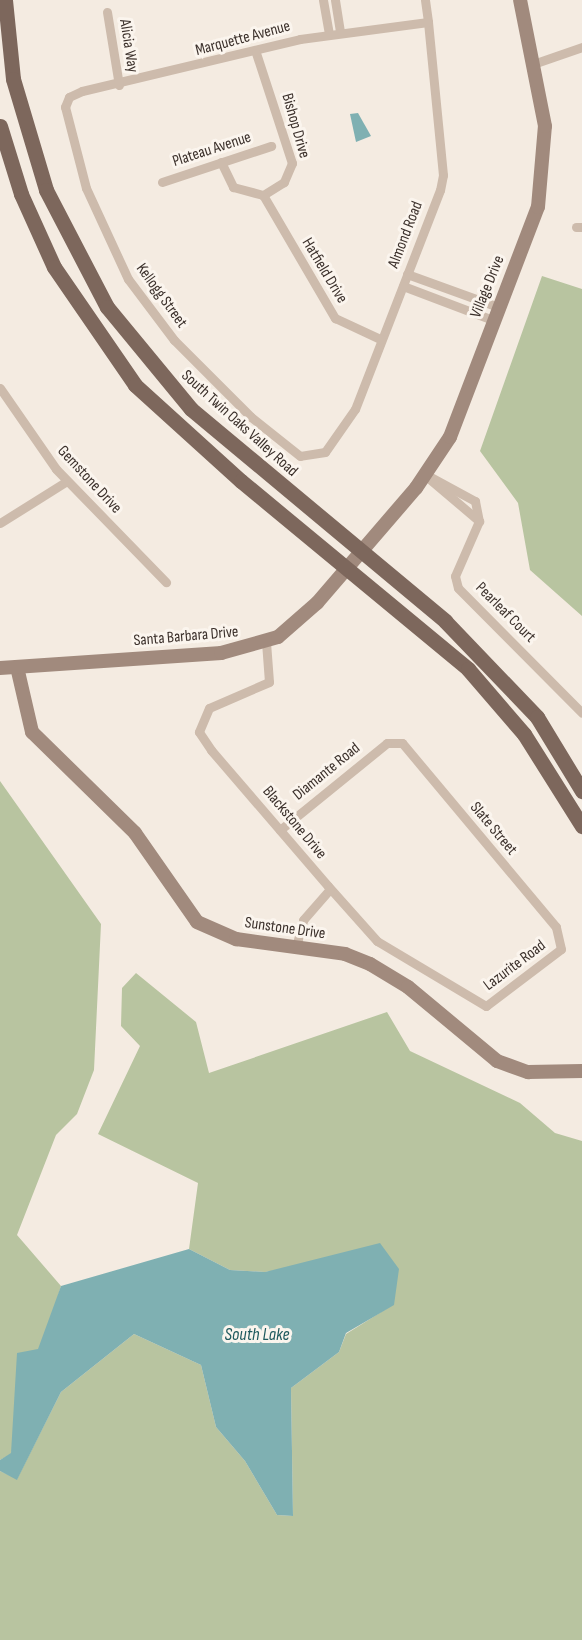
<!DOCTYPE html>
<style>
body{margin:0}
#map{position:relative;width:582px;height:1640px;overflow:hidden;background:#f4ebe1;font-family:"Sofia Sans Condensed",sans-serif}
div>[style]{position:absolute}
.green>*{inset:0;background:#b8c4a0}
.water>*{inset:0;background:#7fb0b2}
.street>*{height:9px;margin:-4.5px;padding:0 4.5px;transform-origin:4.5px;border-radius:4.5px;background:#cdbbac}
.secondary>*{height:14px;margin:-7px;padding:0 7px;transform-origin:7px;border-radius:7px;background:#a18a7d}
.primary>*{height:15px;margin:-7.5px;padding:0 7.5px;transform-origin:7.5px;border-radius:7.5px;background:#7d675c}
span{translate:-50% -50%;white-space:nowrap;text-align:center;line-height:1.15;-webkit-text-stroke:6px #fbf5ee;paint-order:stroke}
.street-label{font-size:16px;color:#3b302b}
.water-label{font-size:18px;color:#1f5a5e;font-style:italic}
</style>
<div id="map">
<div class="green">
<div style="clip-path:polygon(542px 276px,582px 289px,582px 616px,530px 570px,518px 503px,480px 451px)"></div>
<div style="clip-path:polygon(0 781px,101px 924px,94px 1070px,77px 1114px,56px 1135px,17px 1235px,61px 1286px,11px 1454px,0 1460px)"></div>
<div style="clip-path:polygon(136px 973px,196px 1022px,209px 1073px,387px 1012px,410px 1051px,520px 1103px,555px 1133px,582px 1141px,582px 1640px,0 1640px,0 1471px,17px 1479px,61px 1392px,134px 1334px,201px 1365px,216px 1427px,245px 1461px,277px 1515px,293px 1516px,291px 1388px,339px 1352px,346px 1334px,394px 1304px,317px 1264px,265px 1272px,230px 1270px,189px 1249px,198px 1183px,98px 1134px,140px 1046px,121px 1026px,122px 988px)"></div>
</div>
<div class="water">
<div style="clip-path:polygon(358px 113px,371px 136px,356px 142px,350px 114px)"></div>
<div style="clip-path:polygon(380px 1243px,399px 1269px,394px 1305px,346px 1333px,339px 1352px,291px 1388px,293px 1516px,277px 1515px,245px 1461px,216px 1427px,201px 1365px,134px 1334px,61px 1392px,17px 1480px,0 1471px,0 1460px,11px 1453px,17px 1353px,38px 1349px,61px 1286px,189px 1249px,230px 1270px,265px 1272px)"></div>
</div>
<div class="street">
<div style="left:323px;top:0;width:35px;rotate:80deg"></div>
<div style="left:335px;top:0;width:32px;rotate:81deg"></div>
<div style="left:425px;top:0;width:22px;rotate:82deg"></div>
<div style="left:428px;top:22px;width:154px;rotate:84.4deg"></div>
<div style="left:443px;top:175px;width:15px;rotate:101deg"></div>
<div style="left:440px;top:190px;width:235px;rotate:111.2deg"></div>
<div style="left:355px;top:409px;width:52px;rotate:124.9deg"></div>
<div style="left:325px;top:452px;width:25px;rotate:171deg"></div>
<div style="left:300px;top:456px;width:63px;rotate:-141.5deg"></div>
<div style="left:251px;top:417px;width:109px;rotate:-135deg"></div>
<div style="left:174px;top:340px;width:76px;rotate:-127deg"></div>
<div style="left:128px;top:279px;width:100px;rotate:-114.8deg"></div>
<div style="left:86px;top:188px;width:84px;rotate:-104.5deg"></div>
<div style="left:65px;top:107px;width:11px;rotate:-68deg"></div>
<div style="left:69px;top:97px;width:14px;rotate:-25deg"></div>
<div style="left:82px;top:91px;width:224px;rotate:-13.4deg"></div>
<div style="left:300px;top:39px;width:129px;rotate:-7.6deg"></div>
<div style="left:107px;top:12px;width:74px;rotate:80.7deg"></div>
<div style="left:256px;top:53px;width:116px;rotate:71.9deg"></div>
<div style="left:292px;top:163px;width:21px;rotate:113deg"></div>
<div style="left:284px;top:182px;width:25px;rotate:148deg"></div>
<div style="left:533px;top:64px;width:52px;rotate:-19.1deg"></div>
<div style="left:221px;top:162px;width:28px;rotate:64deg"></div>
<div style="left:233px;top:187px;width:31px;rotate:15deg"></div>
<div style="left:162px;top:182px;width:115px;rotate:-18.3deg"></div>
<div style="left:263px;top:195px;width:143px;rotate:59.7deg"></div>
<div style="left:335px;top:318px;width:50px;rotate:25deg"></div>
<div style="left:576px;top:227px;width:6px"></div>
<div style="left:407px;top:274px;width:97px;rotate:19.9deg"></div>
<div style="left:403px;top:286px;width:96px;rotate:20.7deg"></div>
<div style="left:0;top:388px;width:98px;rotate:55.3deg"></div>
<div style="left:56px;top:469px;width:158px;rotate:45.8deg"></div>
<div style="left:425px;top:474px;width:57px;rotate:28.4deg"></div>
<div style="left:475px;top:501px;width:20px;rotate:79deg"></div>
<div style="left:479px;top:521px;width:60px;rotate:113.6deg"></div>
<div style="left:455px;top:576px;width:12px;rotate:76deg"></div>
<div style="left:458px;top:588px;width:176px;rotate:45.2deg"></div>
<div style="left:426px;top:476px;width:70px;rotate:40.3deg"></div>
<div style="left:0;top:523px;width:79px;rotate:-32.1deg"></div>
<div style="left:266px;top:642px;width:40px;rotate:85.7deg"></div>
<div style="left:269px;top:682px;width:65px;rotate:156.6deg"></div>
<div style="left:209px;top:708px;width:26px;rotate:113deg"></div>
<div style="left:199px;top:732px;width:22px;rotate:56deg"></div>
<div style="left:211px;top:750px;width:179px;rotate:49.3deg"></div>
<div style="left:328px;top:886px;width:74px;rotate:48.3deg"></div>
<div style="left:377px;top:941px;width:127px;rotate:30.8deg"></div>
<div style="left:486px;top:1006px;width:94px;rotate:-37.2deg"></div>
<div style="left:561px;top:949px;width:23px;rotate:-103deg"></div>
<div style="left:556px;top:927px;width:240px;rotate:-129.9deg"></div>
<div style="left:402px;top:743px;width:15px;rotate:180deg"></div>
<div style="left:387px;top:743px;width:138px;rotate:140.9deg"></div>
<div style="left:296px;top:947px;width:28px;rotate:-75deg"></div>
<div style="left:303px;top:920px;width:41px;rotate:-48.9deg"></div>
</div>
<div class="secondary">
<div style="left:17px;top:667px;width:67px;rotate:77deg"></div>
<div style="left:32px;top:732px;width:144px;rotate:44.4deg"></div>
<div style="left:135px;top:833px;width:108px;rotate:55.1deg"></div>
<div style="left:197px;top:922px;width:43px;rotate:23.6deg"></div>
<div style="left:236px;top:939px;width:110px;rotate:7.8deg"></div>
<div style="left:345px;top:954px;width:27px;rotate:22deg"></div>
<div style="left:370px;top:964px;width:44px;rotate:31.2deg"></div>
<div style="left:408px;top:987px;width:116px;rotate:39.7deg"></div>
<div style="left:497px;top:1061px;width:33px;rotate:20deg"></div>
<div style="left:528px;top:1072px;width:54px;rotate:-1.1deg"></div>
<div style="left:0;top:668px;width:222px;rotate:-3.9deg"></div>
<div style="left:221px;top:653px;width:59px;rotate:-15.7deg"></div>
<div style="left:278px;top:637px;width:52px;rotate:-41.1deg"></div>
<div style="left:317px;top:603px;width:152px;rotate:-49.3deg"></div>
<div style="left:416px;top:488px;width:61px;rotate:-56.3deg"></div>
<div style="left:450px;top:437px;width:246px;rotate:-69.1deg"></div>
<div style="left:538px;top:207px;width:81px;rotate:-85.1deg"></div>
<div style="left:545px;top:126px;width:128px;rotate:-101.2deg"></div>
</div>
<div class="primary">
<div style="left:5px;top:0;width:79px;rotate:84.2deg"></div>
<div style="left:13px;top:79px;width:116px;rotate:73.4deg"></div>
<div style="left:46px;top:190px;width:132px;rotate:62.5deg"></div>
<div style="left:107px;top:307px;width:132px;rotate:50.5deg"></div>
<div style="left:191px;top:409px;width:331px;rotate:39.8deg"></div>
<div style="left:445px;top:621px;width:133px;rotate:46.2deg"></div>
<div style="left:537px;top:717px;width:87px;rotate:58.7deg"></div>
<div style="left:0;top:126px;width:71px;rotate:72.8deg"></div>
<div style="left:21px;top:194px;width:80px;rotate:65.7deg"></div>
<div style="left:54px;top:267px;width:143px;rotate:55.5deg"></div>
<div style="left:135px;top:385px;width:143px;rotate:42.2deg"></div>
<div style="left:241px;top:481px;width:295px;rotate:39.6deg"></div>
<div style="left:468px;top:669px;width:86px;rotate:49.3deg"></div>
<div style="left:524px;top:734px;width:109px;rotate:57.8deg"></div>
</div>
<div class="street-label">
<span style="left:243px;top:39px;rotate:-15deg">Marquette Avenue</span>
<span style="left:128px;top:46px;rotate:81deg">Alicia Way</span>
<span style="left:295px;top:126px;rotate:74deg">Bishop Drive</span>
<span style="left:212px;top:150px;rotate:-18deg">Plateau Avenue</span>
<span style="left:406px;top:235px;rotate:-69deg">Almond Road</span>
<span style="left:324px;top:271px;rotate:59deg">Hatfield Drive</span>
<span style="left:488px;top:287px;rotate:-68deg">Village Drive</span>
<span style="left:161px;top:296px;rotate:54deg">Kellogg Street</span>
<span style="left:239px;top:424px;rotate:42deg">South Twin Oaks Valley Road</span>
<span style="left:89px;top:480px;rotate:47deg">Gemstone Drive</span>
<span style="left:505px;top:613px;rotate:45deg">Pearleaf Court</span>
<span style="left:186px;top:637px;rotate:-5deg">Santa Barbara Drive</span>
<span style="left:327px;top:772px;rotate:-39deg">Diamante Road</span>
<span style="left:294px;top:823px;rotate:50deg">Blackstone Drive</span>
<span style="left:493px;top:829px;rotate:50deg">Slate Street</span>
<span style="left:285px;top:929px;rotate:8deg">Sunstone Drive</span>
<span style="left:515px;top:966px;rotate:-37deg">Lazurite Road</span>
</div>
<div class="water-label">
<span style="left:257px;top:1335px">South Lake</span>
</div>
</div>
